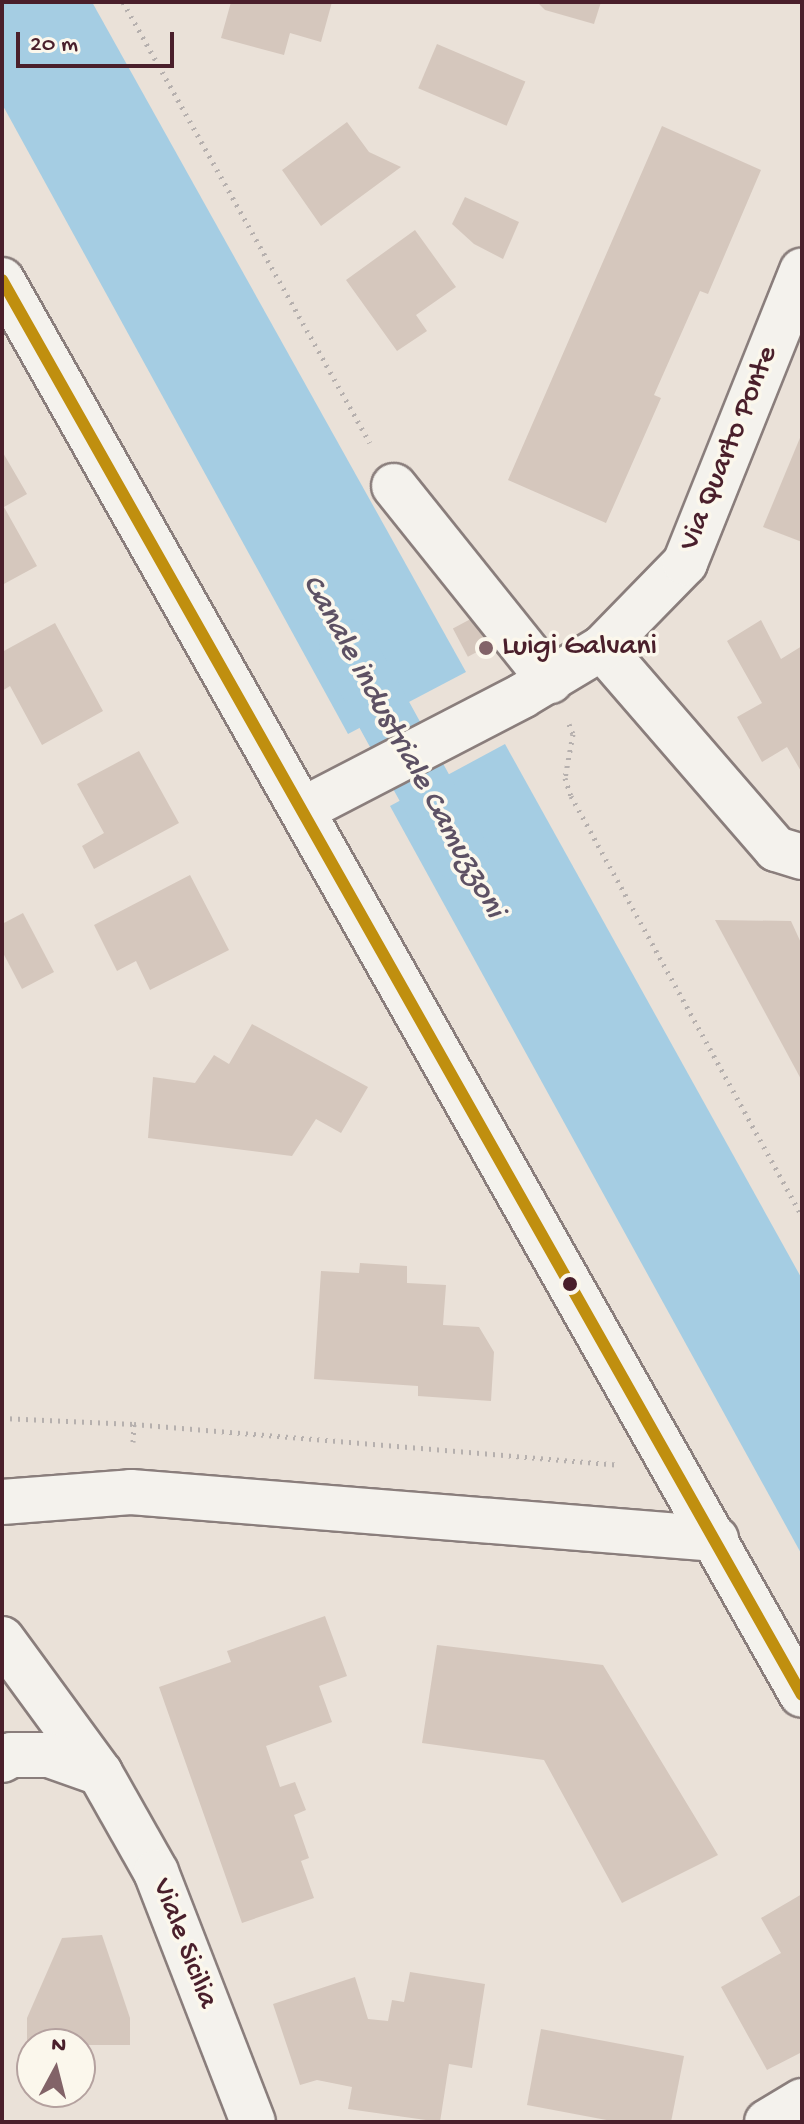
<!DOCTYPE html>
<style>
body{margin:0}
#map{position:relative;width:804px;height:2124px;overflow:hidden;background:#eae1d8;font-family:"Gochi Hand",sans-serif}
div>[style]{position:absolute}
.water>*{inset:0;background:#a5cde3}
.canal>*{height:56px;margin:-28px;padding:0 28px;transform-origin:28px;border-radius:28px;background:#a5cde3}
.building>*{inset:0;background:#d5c7bd;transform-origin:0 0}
.path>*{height:5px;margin-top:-2.5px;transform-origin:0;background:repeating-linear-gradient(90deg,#b6b0ae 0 2px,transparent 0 8px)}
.roads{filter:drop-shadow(2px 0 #8a7e7c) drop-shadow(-2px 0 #8a7e7c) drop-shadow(0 2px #8a7e7c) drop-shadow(0 -2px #8a7e7c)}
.street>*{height:44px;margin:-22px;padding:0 22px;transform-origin:22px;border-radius:22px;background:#f4f2ed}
.secondary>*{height:44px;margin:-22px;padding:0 22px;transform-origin:22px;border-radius:22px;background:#f4f2ed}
.bus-1>*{height:12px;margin:-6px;padding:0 6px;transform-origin:6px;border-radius:6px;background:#c08f0f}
.dots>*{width:22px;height:22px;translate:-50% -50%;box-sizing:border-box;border:4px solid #fbf7ec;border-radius:50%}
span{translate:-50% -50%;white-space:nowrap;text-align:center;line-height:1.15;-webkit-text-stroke:7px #fbf7ec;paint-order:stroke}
.street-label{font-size:30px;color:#4a1f2b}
.poi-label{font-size:30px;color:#4a1f2b}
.left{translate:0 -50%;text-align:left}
.water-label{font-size:32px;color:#5d5164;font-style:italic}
.frame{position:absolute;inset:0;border:4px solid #4a1f2b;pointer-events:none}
.north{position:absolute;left:16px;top:2028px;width:80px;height:80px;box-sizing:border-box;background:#fbf7ec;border:2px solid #b4a19f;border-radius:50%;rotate:7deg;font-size:22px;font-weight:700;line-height:32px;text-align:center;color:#4a1f2b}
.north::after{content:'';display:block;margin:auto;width:28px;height:36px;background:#826368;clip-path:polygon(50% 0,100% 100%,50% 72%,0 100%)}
.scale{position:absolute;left:16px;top:32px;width:158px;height:36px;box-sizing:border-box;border:4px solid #4a1f2b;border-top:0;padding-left:10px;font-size:24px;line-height:28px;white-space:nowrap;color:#4a1f2b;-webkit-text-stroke:6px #fbf7ec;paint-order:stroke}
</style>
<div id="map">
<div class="water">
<div style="clip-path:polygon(2px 2px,92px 2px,466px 672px,348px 734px,2px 104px)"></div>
<div style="clip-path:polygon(505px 744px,802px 1279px,802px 1555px,390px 806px)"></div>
</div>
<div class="canal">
<div style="left:347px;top:647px;width:236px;rotate:61.2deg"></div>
</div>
<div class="building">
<div style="clip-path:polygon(231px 2px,332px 2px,321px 42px,290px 33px,284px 55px,221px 38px)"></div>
<div style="clip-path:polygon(537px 2px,601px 2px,594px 24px,545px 10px)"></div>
<div style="left:437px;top:44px;width:96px;height:48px;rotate:23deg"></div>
<div style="clip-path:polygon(347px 122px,369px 152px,401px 167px,321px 226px,282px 170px)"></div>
<div style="clip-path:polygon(662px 126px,761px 170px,708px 294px,700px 291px,654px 395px,661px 398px,606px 523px,508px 480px)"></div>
<div style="clip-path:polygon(465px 197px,519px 222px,503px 259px,474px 244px,452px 224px)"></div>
<div style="clip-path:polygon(415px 230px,456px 287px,416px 315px,427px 331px,397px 351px,346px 280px)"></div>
<div style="clip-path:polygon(802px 433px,802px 542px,763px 527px)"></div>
<div style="clip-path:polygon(2px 451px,27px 494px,4px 507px,37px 566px,2px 585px)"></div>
<div style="left:482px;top:613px;width:32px;height:33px;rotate:62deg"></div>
<div style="clip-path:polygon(761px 620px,781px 659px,802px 646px,802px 773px,787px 747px,762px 762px,737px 717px,762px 703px,727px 641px)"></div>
<div style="clip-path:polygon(55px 623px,103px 711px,42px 745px,10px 686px,2px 691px,2px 652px)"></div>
<div style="clip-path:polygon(139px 751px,179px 823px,94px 869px,82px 846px,104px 833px,77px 784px)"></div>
<div style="clip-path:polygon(190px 875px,229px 950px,150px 990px,136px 961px,117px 971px,94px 925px)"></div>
<div style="clip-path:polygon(23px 913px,54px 972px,22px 989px,2px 951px,2px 924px)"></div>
<div style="clip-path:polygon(715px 920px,791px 921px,802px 945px,802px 1081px)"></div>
<div style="clip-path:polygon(252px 1024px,368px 1087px,341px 1133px,316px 1119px,292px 1156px,148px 1138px,153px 1077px,195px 1083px,214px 1055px,229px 1064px)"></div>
<div style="clip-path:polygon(360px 1263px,407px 1266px,407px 1283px,446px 1285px,443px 1325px,479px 1327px,494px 1352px,491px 1401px,418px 1396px,418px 1386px,314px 1379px,321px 1271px,359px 1273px)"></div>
<div style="clip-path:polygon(325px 1616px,347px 1676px,319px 1686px,332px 1722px,266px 1746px,280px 1787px,295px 1782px,306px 1810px,294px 1815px,309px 1858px,301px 1861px,314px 1898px,242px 1923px,159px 1687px,231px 1662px,227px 1651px)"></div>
<div style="clip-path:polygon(437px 1645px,603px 1665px,718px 1855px,622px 1903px,544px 1760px,422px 1743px)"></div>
<div style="clip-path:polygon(802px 1894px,802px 2052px,767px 2070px,721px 1987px,781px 1953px,761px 1918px)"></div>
<div style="clip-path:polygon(102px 1935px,130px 2018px,130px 2045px,27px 2045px,27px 2018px,62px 1938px)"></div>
<div style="clip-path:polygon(410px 1972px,485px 1984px,472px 2068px,449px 2064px,440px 2122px,348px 2109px,352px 2087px,317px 2080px,300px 2085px,273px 2004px,355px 1977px,368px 2019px,388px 2021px,392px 2000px,404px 2002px)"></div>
<div style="clip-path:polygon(541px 2029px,684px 2056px,671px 2122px,617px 2122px,527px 2105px)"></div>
</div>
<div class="path">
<div style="left:123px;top:2px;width:505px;rotate:60.75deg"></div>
<div style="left:569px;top:724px;width:11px;rotate:68deg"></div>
<div style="left:573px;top:734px;width:45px;rotate:100.3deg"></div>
<div style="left:565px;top:778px;width:19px;rotate:72deg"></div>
<div style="left:571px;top:796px;width:480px;rotate:61.2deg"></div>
<div style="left:2px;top:1418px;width:132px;rotate:2.6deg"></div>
<div style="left:134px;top:1424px;width:483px;rotate:4.8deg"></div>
<div style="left:133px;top:1442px;width:18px;rotate:-87deg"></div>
</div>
<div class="roads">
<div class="street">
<div style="left:394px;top:486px;width:250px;rotate:51.3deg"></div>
<div style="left:602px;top:648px;width:266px;rotate:49.1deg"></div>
<div style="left:776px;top:849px;width:27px;rotate:17deg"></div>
<div style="left:304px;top:809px;width:246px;rotate:-27.4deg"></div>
<div style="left:522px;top:696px;width:93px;rotate:-31deg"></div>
<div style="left:602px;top:648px;width:119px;rotate:-45.7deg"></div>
<div style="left:685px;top:563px;width:315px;rotate:-68.2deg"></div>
<div style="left:2px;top:1502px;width:129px;rotate:-4.4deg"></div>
<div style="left:131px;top:1492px;width:587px;rotate:4.59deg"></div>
<div style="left:2px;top:1639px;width:166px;rotate:53.8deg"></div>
<div style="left:100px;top:1773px;width:114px;rotate:60.5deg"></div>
<div style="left:156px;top:1872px;width:268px;rotate:68.8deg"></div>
<div style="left:2px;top:1760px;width:10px;rotate:-29deg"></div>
<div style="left:11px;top:1755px;width:38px"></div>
<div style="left:49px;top:1755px;width:54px;rotate:19.4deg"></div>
<div style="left:767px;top:2122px;width:41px;rotate:-31deg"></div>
</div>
<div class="secondary">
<div style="left:2px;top:280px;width:1625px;rotate:60.52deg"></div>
</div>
</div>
<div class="bus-1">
<div style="left:2px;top:280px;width:1625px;rotate:60.52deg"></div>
</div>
<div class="dots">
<div style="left:486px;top:648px;background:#826368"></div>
<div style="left:570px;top:1284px;background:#4a1f2b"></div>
</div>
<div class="street-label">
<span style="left:730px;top:449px;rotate:-68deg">Via Quarto Ponte</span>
<span style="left:183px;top:1944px;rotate:69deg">Viale Sicilia</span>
</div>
<div class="poi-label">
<span class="left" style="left:502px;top:648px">Luigi Galvani</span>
</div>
<div class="water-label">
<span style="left:402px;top:747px;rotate:61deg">Canale industriale Camuzzoni</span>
</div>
<div class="frame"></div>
<div class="north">N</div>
<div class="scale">20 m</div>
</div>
